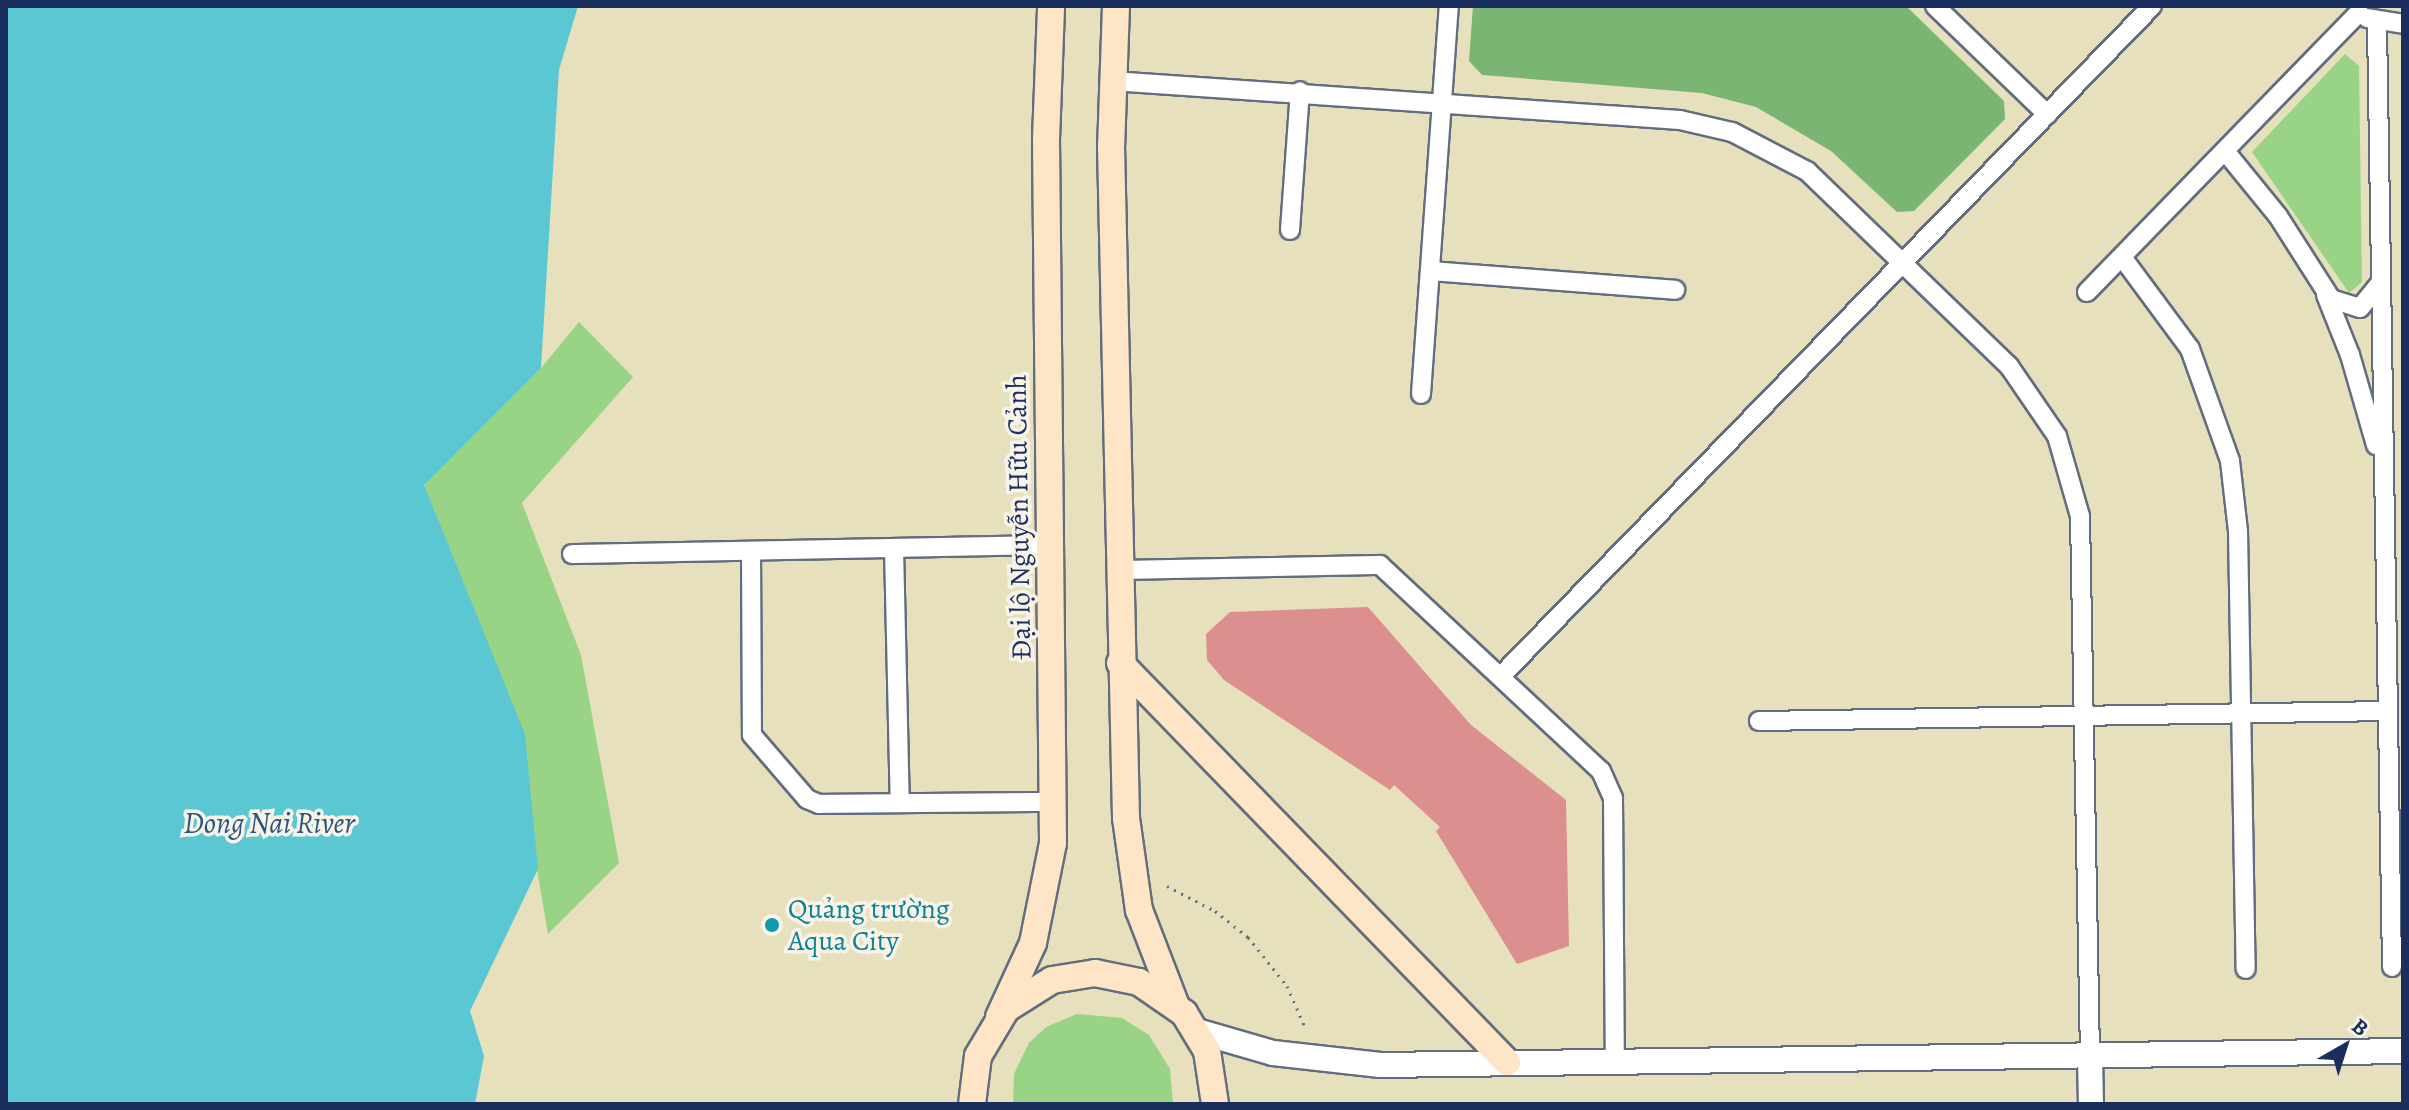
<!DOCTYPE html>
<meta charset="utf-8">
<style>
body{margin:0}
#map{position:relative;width:2409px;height:1110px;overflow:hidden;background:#e7e0bc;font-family:Alegreya,serif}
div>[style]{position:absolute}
.green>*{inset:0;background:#99d386}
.forest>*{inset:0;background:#7ab573}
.water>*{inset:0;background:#5bc7d3}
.building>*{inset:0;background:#dc8f8f}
.path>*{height:3px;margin-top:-1.5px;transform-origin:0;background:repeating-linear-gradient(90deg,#626d7f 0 2px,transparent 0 8px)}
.roads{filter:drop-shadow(2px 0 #626d7f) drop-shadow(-2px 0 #626d7f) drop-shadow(0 2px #626d7f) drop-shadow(0 -2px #626d7f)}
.minor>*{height:18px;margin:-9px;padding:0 9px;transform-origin:9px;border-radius:9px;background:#fff}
.tertiary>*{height:24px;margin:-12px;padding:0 12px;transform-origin:12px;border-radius:12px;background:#fff}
.secondary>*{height:26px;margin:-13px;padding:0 13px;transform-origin:13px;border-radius:13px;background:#fde5c5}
.dots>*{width:22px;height:22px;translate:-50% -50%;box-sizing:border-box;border:4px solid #f7f3e8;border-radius:50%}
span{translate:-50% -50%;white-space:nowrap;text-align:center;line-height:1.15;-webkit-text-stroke:7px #f7f3e8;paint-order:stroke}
.street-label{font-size:28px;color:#1b2f5e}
.culture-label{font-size:28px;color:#0d838f}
.left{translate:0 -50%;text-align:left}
.water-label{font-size:30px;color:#2b557b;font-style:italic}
.frame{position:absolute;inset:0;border:8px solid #1b2f5e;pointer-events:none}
.north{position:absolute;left:2305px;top:1006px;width:80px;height:80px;-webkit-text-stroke:6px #f7f3e8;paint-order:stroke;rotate:39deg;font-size:22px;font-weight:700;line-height:32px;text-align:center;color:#1b2f5e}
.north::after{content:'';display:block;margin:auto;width:28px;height:36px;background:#1b2f5e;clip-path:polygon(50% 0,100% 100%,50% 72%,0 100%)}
</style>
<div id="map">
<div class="green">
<div style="clip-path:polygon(2345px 54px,2359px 66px,2362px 282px,2349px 293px,2252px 152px)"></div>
<div style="clip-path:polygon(579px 322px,633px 377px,522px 503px,581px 655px,619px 863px,548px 934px,535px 858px,424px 484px,541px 368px)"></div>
<div style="clip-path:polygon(1077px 1014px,1122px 1018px,1149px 1035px,1170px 1069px,1173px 1104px,1013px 1104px,1014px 1074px,1029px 1043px,1046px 1027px)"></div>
</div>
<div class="forest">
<div style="clip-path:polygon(1473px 6px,1906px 6px,2004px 101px,2005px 119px,1914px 211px,1897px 212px,1831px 151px,1756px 107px,1702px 93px,1482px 75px,1469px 61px)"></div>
</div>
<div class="water">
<div style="clip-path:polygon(6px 6px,578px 6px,559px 70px,541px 368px,424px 485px,525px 734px,538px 869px,470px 1011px,484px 1056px,475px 1104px,6px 1104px)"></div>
</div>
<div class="building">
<div style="clip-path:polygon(1368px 607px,1471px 725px,1566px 800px,1569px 946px,1517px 964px,1436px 831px,1440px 827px,1394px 785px,1390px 790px,1224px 680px,1207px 660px,1206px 634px,1230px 612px)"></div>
</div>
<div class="path">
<div style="left:1167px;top:886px;width:54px;rotate:27.5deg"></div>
<div style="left:1215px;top:911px;width:42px;rotate:38.2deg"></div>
<div style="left:1248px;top:937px;width:63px;rotate:51.5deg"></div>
<div style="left:1287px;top:986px;width:45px;rotate:66.3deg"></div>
</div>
<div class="roads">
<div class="minor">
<div style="left:1935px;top:6px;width:156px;rotate:44deg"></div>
<div style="left:2367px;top:18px;width:36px;rotate:9deg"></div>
<div style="left:2377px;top:23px;width:944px;rotate:89.09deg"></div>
<div style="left:1112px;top:81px;width:569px;rotate:3.93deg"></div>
<div style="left:1680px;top:120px;width:53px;rotate:13deg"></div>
<div style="left:1732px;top:132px;width:85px;rotate:27.5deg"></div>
<div style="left:1807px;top:171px;width:281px;rotate:44deg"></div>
<div style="left:2009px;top:366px;width:85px;rotate:55.6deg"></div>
<div style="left:2057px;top:436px;width:83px;rotate:74deg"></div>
<div style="left:2080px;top:516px;width:541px;rotate:88.94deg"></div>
<div style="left:2225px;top:151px;width:84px;rotate:50.8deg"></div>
<div style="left:2278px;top:216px;width:98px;rotate:57.4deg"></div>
<div style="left:2331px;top:299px;width:30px;rotate:17deg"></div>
<div style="left:2360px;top:308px;width:33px;rotate:-51deg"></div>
<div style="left:1290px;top:230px;width:139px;rotate:-85.9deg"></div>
<div style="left:2122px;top:257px;width:114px;rotate:53.5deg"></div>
<div style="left:2190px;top:349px;width:119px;rotate:70.3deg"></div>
<div style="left:2230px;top:461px;width:70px;rotate:83.5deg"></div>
<div style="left:2238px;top:531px;width:438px;rotate:89deg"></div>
<div style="left:1430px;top:271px;width:246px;rotate:4.4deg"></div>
<div style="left:2087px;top:292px;width:390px;rotate:-45.8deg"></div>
<div style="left:2326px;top:295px;width:65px;rotate:68.2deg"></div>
<div style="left:2350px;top:355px;width:94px;rotate:73.9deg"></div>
<div style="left:1421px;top:394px;width:389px;rotate:-85.9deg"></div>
<div style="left:894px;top:548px;width:255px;rotate:88.7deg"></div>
<div style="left:751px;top:551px;width:184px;rotate:89.7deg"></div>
<div style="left:752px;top:735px;width:84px;rotate:49.3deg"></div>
<div style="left:807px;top:799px;width:13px;rotate:23deg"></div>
<div style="left:819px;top:804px;width:235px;rotate:-0.5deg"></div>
<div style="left:572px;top:554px;width:479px;rotate:-1.1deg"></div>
<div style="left:1117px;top:570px;width:263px;rotate:-1.1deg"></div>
<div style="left:1380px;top:565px;width:302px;rotate:43deg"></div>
<div style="left:1601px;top:771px;width:30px;rotate:66deg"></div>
<div style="left:1613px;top:798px;width:262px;rotate:89.6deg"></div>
<div style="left:1501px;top:676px;width:934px;rotate:-45.82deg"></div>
<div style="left:1759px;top:721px;width:629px;rotate:-0.91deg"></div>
</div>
<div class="tertiary">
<div style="left:1197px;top:1031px;width:79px;rotate:16.1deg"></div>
<div style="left:1273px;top:1053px;width:108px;rotate:6.4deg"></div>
<div style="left:1380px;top:1065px;width:1023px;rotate:-0.78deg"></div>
<div style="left:2090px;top:1057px;width:47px;rotate:88.8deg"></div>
</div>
<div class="secondary">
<div style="left:1116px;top:6px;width:140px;rotate:92deg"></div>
<div style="left:1111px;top:146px;width:672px;rotate:88.72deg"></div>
<div style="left:1126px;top:818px;width:93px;rotate:82deg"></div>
<div style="left:1139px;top:910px;width:103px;rotate:68.9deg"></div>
<div style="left:1120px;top:663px;width:556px;rotate:45.87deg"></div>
<div style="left:999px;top:1017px;width:81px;rotate:-65.3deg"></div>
<div style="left:1033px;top:943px;width:102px;rotate:-78.7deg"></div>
<div style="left:1053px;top:843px;width:704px;rotate:-90.57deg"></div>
<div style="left:1046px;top:139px;width:133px;rotate:-87.8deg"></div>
<div style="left:972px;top:1104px;width:48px;rotate:-82.9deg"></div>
<div style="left:978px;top:1056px;width:55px;rotate:-59.2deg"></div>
<div style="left:1006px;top:1009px;width:54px;rotate:-32.2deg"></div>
<div style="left:1052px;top:980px;width:44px;rotate:-9.2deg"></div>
<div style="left:1095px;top:973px;width:45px;rotate:11.6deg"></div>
<div style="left:1139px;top:982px;width:55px;rotate:34.6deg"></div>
<div style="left:1184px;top:1013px;width:44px;rotate:58.8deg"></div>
<div style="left:1207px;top:1051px;width:54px;rotate:81.4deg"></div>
</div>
</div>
<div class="dots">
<div style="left:772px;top:925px;background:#0f9aa8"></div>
</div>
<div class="street-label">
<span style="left:1019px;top:517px;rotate:-91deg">Đại lộ Nguyễn Hữu Cảnh</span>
</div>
<div class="culture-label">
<span class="left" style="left:788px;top:925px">Quảng trường<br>Aqua City</span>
</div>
<div class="water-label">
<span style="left:269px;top:823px">Dong Nai River</span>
</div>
<div class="frame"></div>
<div class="north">B</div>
</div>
